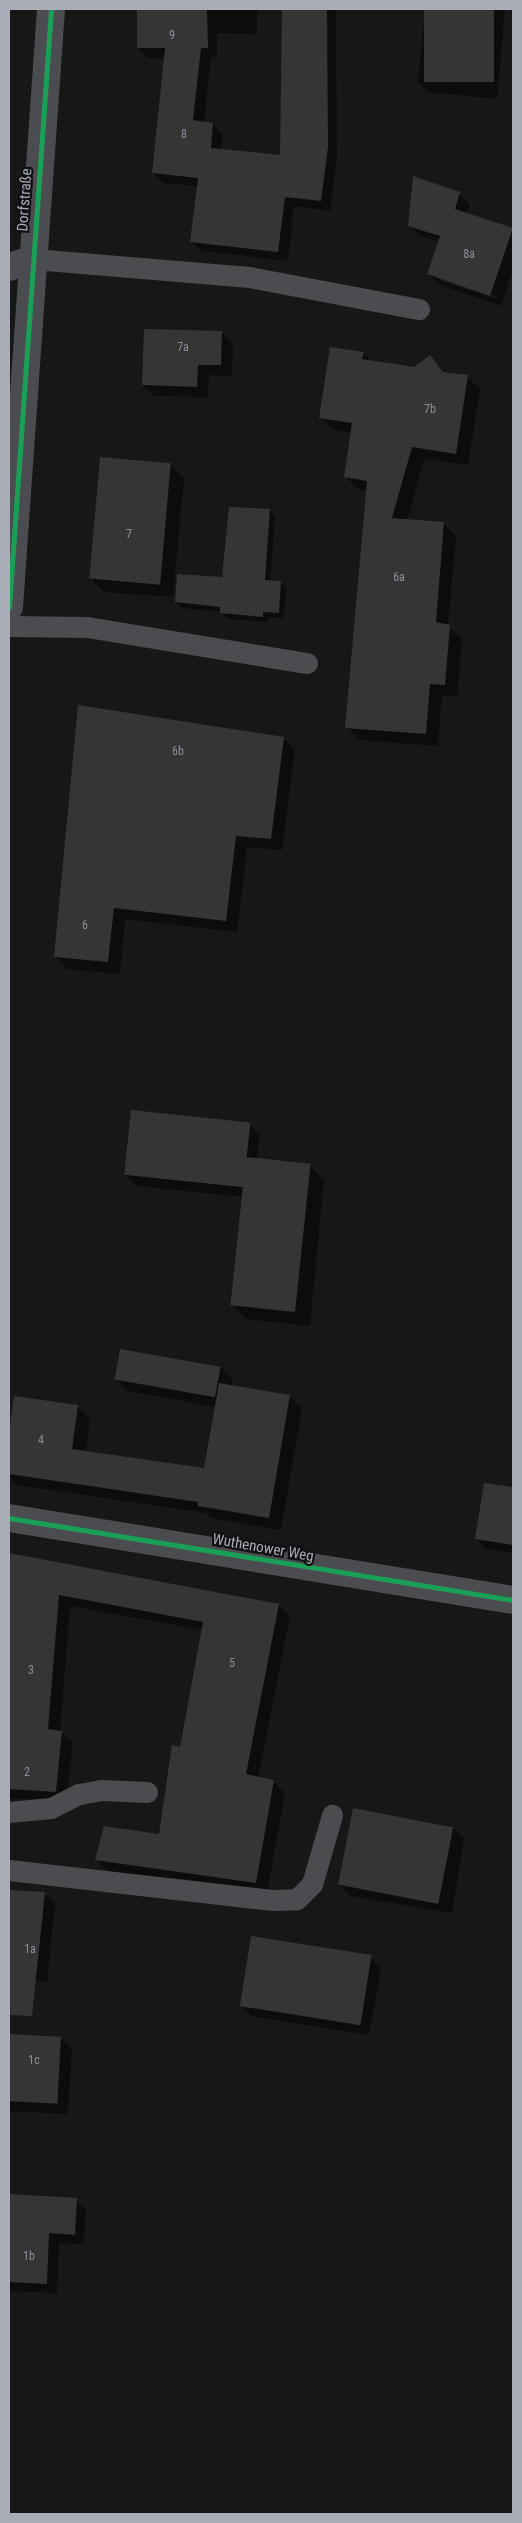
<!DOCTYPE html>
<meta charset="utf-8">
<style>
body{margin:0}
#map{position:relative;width:522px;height:2523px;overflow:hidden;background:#171717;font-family:"Roboto Condensed",sans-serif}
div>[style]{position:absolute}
.shadow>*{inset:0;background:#0007}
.building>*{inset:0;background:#353536;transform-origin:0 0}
.lane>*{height:21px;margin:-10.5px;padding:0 10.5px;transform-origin:10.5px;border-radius:10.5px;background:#4b4c50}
.street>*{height:28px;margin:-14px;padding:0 14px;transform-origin:14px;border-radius:14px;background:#4b4c50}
.cycleway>*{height:5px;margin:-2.5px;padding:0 2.5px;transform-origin:2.5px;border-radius:2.5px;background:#1a9f57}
span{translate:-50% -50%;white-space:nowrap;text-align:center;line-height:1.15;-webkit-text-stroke:4.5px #111113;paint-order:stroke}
.number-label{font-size:12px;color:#8b8f98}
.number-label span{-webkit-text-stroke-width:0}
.street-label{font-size:15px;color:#a8adb8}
.frame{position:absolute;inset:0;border:10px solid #a8adb8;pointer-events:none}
</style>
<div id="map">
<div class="shadow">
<div style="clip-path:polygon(138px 9px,257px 9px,257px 34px,217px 33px,217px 57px,211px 57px,204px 123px,213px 124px,223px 134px,221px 151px,281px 157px,283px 9px,336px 9px,337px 158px,330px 211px,294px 206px,288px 261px,201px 251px,191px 241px,198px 186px,163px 183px,153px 173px,166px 58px,148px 58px,138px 48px)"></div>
<div style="clip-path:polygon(425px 9px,505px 10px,497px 99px,429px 92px,418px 82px)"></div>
<div style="clip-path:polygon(evenodd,459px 194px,470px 204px,467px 214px,513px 231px,513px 269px,501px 306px,440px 285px,429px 274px,439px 242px,421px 236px,410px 225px,459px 194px,440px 277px,496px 296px,496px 299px,440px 280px,440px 277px)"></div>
<div style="clip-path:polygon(222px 333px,233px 344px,232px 376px,209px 375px,208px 397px,154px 396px,143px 385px)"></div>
<div style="clip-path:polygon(363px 353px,372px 362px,414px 369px,430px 357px,445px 373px,467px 377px,480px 389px,468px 465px,424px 459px,407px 521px,444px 524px,456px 536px,448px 626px,462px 639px,457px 697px,442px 695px,438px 746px,359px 740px,346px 727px,367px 490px,358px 489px,345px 476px,352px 433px,333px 430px,321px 417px)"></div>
<div style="clip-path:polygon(170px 464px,184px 478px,173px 597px,104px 592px,90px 578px)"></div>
<div style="clip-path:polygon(269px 510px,275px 516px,270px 582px,280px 582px,286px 588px,284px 618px,269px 617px,268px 622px,227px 619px,221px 612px,182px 608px,176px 602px,223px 578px)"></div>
<div style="clip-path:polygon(284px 738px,295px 750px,282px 850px,247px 847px,237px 932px,125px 919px,120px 974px,67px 969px,56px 957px)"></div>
<div style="clip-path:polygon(249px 1124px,260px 1135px,257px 1160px,310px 1166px,324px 1180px,310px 1326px,246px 1319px,232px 1305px,244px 1197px,136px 1186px,125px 1175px)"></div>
<div style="clip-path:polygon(221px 1367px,233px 1380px,232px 1386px,289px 1396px,302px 1408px,281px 1530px,212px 1518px,206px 1513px,17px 1485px,9px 1477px,9px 1443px,15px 1398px,78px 1407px,90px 1419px,86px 1452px,205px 1470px,216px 1407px,128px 1391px,116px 1379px)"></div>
<div style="clip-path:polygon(485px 1484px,513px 1489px,513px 1553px,486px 1549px,476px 1538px)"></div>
<div style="clip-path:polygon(9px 1555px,279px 1605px,290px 1616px,258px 1778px,273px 1781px,285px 1793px,267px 1893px,107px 1871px,96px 1860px,160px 1835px,181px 1749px,203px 1630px,70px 1606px,60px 1732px,73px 1743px,66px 1802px,9px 1798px)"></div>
<div style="clip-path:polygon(453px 1828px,464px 1839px,452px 1913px,351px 1896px,340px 1885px)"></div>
<div style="clip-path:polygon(9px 1891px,44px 1893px,55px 1904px,47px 1982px,9px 1979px)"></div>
<div style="clip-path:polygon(370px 1957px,381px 1968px,369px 2035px,251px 2016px,240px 2005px)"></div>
<div style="clip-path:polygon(9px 2036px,61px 2039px,72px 2049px,68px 2114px,9px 2111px)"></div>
<div style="clip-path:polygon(9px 2196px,76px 2200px,86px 2210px,84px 2244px,59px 2243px,57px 2293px,9px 2291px)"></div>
</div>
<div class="building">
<div style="clip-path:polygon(137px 9px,207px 9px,208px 48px,201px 48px,193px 120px,213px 123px,211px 148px,280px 155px,282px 9px,327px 9px,328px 147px,321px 201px,285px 197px,278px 252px,190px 242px,198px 178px,152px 173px,165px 48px,137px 48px)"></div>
<div style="left:424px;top:9px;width:70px;height:73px"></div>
<div style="clip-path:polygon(413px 176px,460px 192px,455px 209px,513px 228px,490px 296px,427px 274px,440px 236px,408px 226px)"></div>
<div style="clip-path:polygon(144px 329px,222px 331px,221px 365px,198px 365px,197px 387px,142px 385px)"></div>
<div style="clip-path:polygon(330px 347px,364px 352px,362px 359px,414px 367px,430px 355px,443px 372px,468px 375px,456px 454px,412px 447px,392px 518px,444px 522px,436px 622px,450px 625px,445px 685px,430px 684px,426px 734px,345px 728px,367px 481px,344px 477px,352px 423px,319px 418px)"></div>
<div style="left:100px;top:457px;width:71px;height:122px;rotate:5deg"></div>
<div style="clip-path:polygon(229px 507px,270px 509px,265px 580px,281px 581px,279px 613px,263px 612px,263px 617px,220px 613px,220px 607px,175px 602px,177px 574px,222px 577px)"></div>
<div style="clip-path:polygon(78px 705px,284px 737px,271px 839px,236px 836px,226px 921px,114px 908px,108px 962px,54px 957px)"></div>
<div style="left:131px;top:1110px;width:120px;height:65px;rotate:6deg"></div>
<div style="left:246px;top:1157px;width:65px;height:149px;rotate:6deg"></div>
<div style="left:120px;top:1349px;width:102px;height:31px;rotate:10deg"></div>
<div style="clip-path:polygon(219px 1383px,290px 1395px,269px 1518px,198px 1506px,198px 1502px,9px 1474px,9px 1434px,14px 1396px,78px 1405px,72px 1449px,204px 1468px)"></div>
<div style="clip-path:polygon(484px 1483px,513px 1487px,513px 1545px,475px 1539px)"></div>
<div style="clip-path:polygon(9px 1553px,279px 1604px,246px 1774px,274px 1780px,256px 1883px,95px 1860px,104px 1826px,159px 1834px,172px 1745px,180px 1747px,203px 1622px,59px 1595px,48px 1729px,62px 1731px,56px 1792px,9px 1789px)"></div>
<div style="left:353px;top:1808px;width:102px;height:78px;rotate:11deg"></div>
<div style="clip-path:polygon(9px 1890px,45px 1892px,32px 2016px,9px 2015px)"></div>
<div style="left:251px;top:1936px;width:122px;height:71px;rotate:9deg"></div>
<div style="left:9px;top:2034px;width:52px;height:67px;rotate:3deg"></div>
<div style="clip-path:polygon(9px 2194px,77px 2198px,75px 2235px,49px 2233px,47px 2284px,9px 2282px)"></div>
</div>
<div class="lane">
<div style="left:34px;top:259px;width:216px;rotate:4.8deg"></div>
<div style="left:249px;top:277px;width:173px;rotate:10.7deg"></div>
<div style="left:9px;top:626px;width:78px;rotate:0.7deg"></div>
<div style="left:87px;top:627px;width:223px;rotate:9.3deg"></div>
<div style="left:9px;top:1812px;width:42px;rotate:-5.4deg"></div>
<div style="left:51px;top:1808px;width:31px;rotate:-27deg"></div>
<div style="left:79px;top:1794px;width:22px;rotate:-10deg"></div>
<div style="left:101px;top:1790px;width:46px;rotate:2.5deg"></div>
<div style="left:9px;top:1870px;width:266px;rotate:6.5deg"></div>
<div style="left:273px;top:1900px;width:24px;rotate:-2deg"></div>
<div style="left:297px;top:1899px;width:21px;rotate:-45deg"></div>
<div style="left:312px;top:1884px;width:72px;rotate:-73.8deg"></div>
</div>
<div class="street">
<div style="left:9px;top:267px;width:26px;rotate:-18deg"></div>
<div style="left:9px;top:607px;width:599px;rotate:-85.98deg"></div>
<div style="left:9px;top:1518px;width:511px;rotate:9.24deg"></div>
</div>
<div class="cycleway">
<div style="left:9px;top:607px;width:599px;rotate:-85.98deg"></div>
<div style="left:9px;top:1518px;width:511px;rotate:9.24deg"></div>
</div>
<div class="number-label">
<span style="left:172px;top:36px">9</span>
<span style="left:184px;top:135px">8</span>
<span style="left:469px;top:255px">8a</span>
<span style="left:183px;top:348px">7a</span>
<span style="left:430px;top:410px">7b</span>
<span style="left:129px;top:535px">7</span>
<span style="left:399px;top:578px">6a</span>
<span style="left:178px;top:752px">6b</span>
<span style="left:85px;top:926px">6</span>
<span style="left:41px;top:1441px">4</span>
<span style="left:232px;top:1664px">5</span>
<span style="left:31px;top:1671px">3</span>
<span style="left:27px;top:1773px">2</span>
<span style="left:30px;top:1950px">1a</span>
<span style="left:34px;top:2061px">1c</span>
<span style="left:29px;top:2257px">1b</span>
</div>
<div class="street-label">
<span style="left:25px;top:200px;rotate:-86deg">Dorfstraße</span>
<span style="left:263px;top:1548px;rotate:10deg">Wuthenower Weg</span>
</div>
<div class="frame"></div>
</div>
